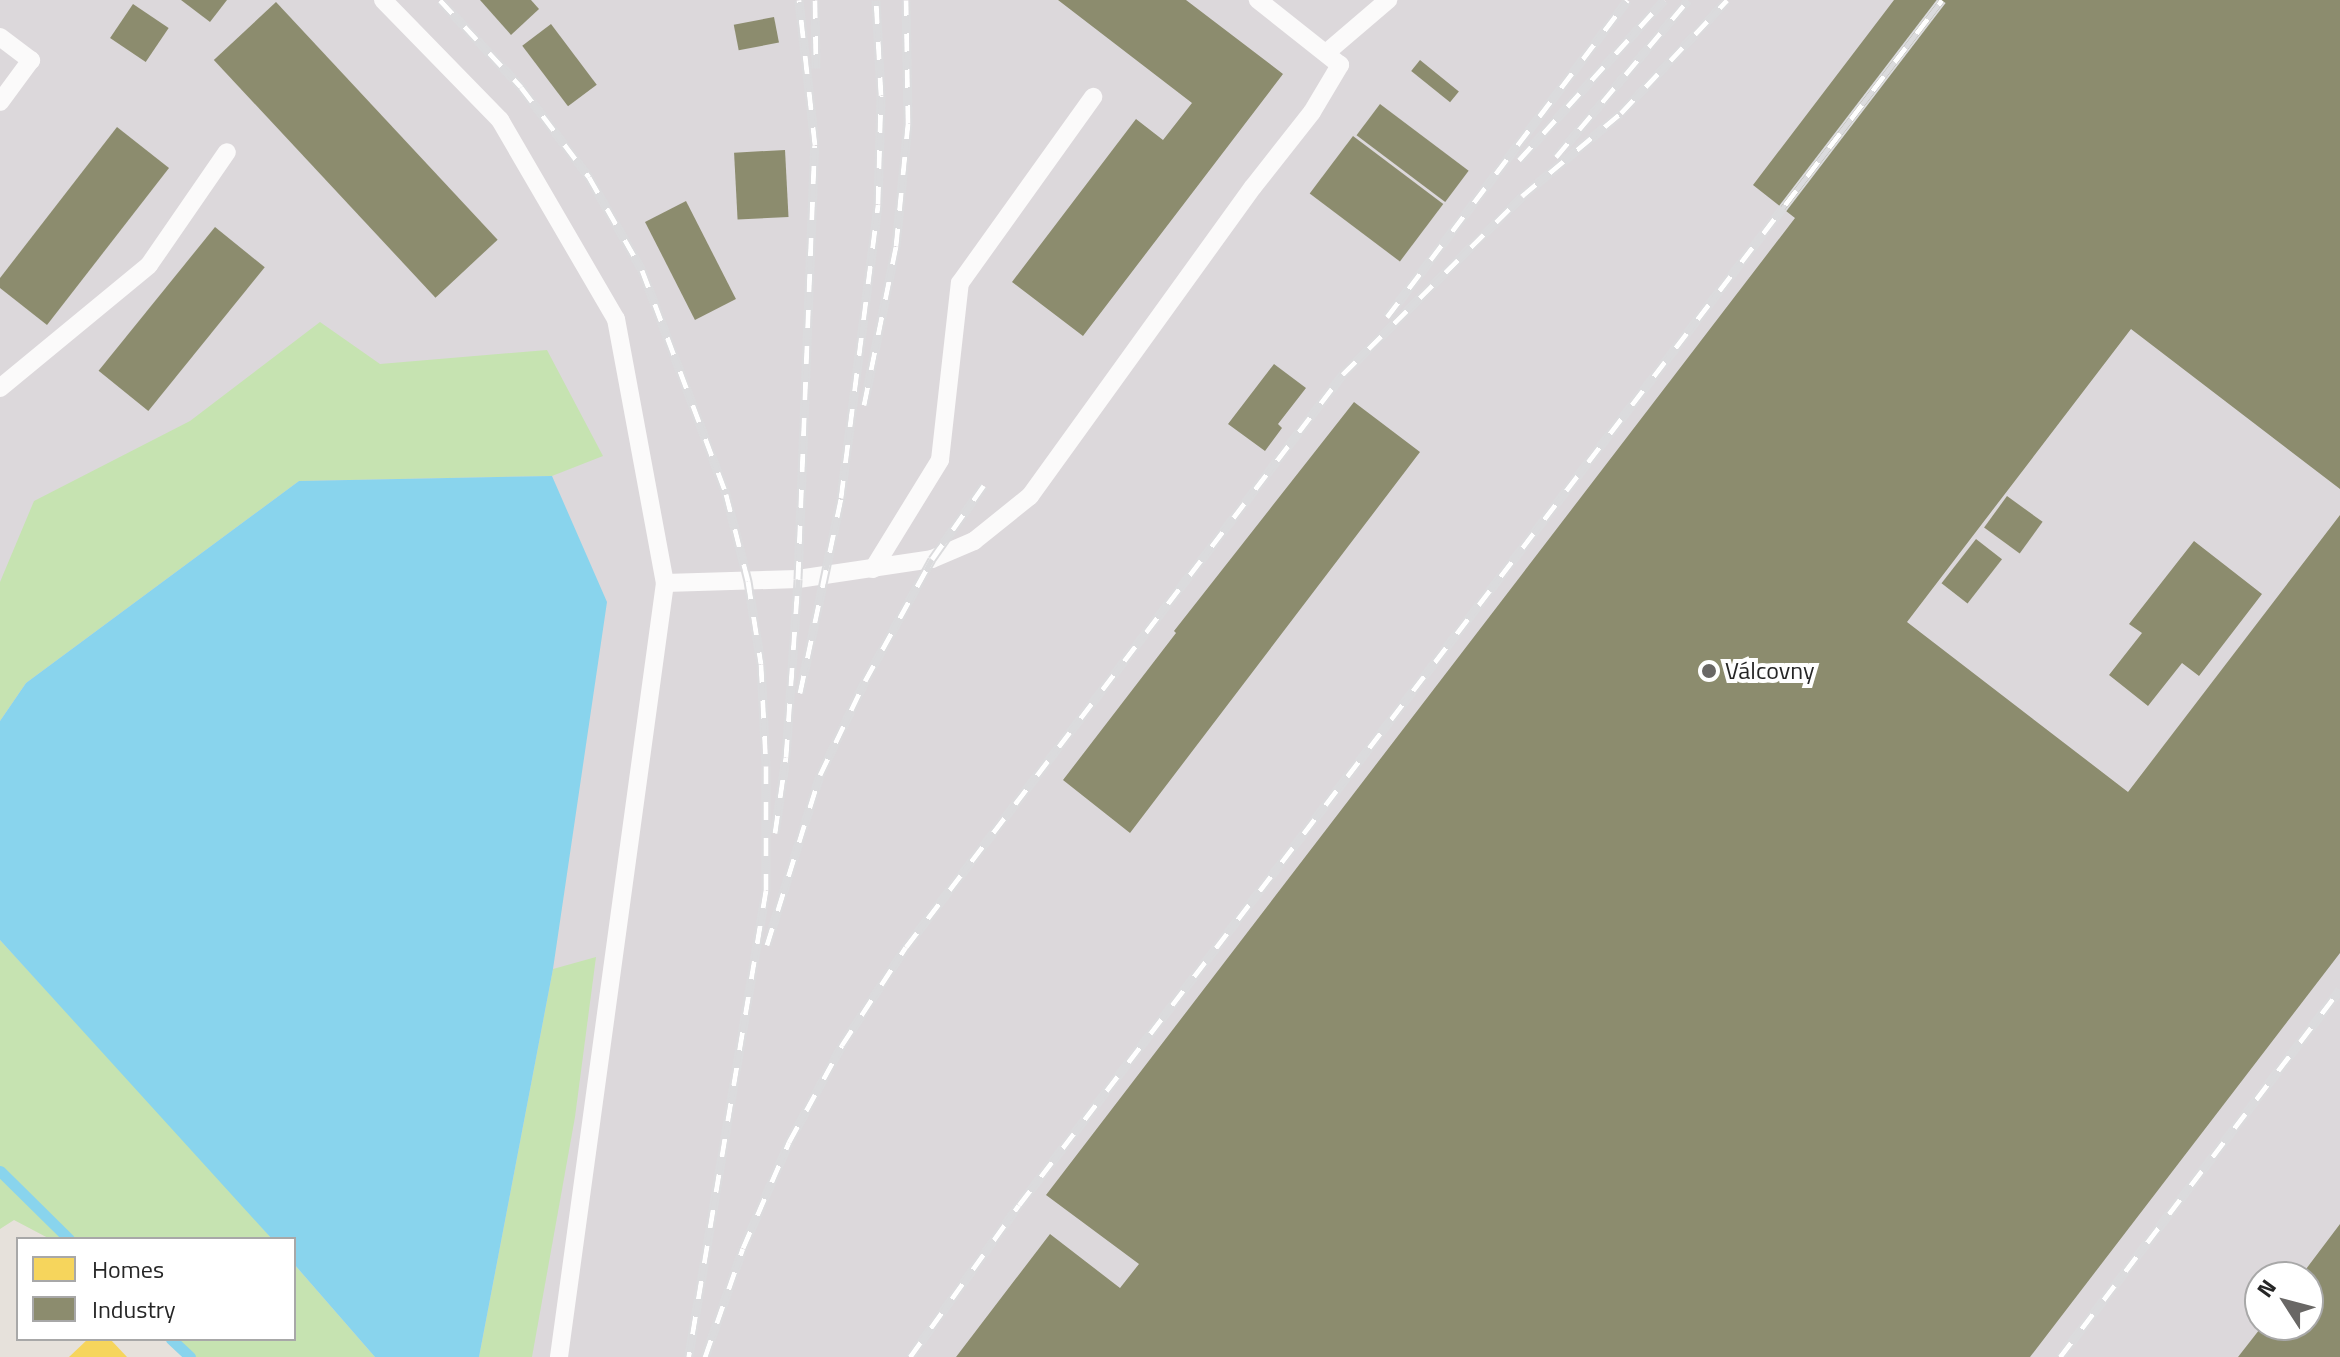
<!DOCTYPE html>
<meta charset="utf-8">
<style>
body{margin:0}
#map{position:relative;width:2340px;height:1357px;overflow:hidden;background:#e6e1db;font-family:"Titillium Web",sans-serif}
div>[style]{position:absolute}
.industrial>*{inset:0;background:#dcd8db}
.green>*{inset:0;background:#c6e3b1}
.water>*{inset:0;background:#89d4ed}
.homes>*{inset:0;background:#f6d55c}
.industry>*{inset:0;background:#8c8c6e;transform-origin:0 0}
.stream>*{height:11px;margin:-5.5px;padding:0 5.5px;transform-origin:5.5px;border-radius:5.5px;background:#89d4ed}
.service>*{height:18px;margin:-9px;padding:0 9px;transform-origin:9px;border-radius:9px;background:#fbfafa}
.rail>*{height:9px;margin-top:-4.5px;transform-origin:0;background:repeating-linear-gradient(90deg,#fff 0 18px,#dbdbdd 0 36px);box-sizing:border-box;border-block:2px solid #dbdbdd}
.dots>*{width:22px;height:22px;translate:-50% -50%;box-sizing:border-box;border:4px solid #fff;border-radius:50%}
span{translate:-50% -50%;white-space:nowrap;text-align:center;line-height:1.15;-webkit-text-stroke:8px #fff;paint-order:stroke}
.poi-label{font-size:24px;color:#262626}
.left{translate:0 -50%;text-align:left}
.legend{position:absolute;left:16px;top:1237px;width:280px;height:104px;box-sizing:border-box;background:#fff;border:2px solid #a8a8a8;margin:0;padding:10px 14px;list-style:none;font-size:24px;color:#262626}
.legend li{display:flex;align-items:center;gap:16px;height:40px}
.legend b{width:40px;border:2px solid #a8a8a8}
.north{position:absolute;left:2244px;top:1261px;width:80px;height:80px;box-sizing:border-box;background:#fff;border:2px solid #a8a8a8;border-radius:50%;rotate:306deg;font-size:22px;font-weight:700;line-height:32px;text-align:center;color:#262626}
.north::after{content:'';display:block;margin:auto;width:28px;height:36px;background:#696765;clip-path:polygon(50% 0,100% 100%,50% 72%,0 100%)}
</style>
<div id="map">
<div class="industrial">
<div style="clip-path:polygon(evenodd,0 0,2340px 0,2340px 1357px,313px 1357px,294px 1331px,294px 1239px,207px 1239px,0 1028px,0 0,2260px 1277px,2308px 1277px,2308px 1325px,2260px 1325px,2260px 1277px)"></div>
</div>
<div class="green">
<div style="clip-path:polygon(320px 322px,380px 364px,547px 350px,603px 456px,552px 476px,299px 481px,26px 683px,0 721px,0 582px,34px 501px,190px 421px)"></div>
<div style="clip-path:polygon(0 940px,219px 1178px,272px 1239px,50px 1239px,14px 1220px,0 1229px)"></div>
<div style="clip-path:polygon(596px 957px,575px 1117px,532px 1357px,479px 1357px,553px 969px)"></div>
<div style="clip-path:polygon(294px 1264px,375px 1357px,187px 1357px,174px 1339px,294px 1339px)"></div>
</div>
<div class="water">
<div style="clip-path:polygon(552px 476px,607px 602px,553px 969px,479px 1357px,375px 1357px,294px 1264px,294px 1239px,272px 1239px,0 940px,0 721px,26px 683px,299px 481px)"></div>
</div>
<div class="homes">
<div style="clip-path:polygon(88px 1339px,110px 1339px,127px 1357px,69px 1357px)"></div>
</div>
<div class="industry">
<div style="clip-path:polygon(181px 0,227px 0,210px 22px)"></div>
<div style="clip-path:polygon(480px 0,531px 0,539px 9px,511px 35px)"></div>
<div style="clip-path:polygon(1058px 0,1186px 0,1283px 74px,1083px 336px,1012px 282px,1136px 119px,1163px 140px,1192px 103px)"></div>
<div style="clip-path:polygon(1894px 0,2340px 0,2340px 489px,2131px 329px,1907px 622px,2128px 792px,2340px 515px,2340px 953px,2030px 1357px,956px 1357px,1050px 1234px,1120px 1288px,1139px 1264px,1046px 1195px,1795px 218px,1753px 185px)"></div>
<div style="left:276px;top:2px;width:325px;height:85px;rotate:47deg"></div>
<div style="left:133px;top:4px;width:43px;height:41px;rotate:34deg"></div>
<div style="left:774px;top:17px;width:26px;height:41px;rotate:79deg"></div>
<div style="left:551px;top:24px;width:76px;height:36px;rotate:53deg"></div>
<div style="left:1420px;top:60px;width:50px;height:14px;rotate:39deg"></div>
<div style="left:1380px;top:104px;width:111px;height:39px;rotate:37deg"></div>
<div style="clip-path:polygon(117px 127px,169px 168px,47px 325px,0 288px,0 278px)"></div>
<div style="left:1353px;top:136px;width:113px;height:72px;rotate:37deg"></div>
<div style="left:785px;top:150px;width:67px;height:51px;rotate:87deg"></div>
<div style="left:686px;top:201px;width:110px;height:46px;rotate:63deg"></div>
<div style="left:215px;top:227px;width:64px;height:185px;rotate:39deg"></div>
<div style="clip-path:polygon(1274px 364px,1306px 388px,1278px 424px,1282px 428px,1265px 451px,1228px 424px)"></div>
<div style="clip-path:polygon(1354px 402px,1420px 452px,1130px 833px,1063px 780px,1176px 633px,1174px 631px)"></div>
<div style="left:2007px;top:496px;width:44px;height:39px;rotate:36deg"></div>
<div style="left:1976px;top:539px;width:33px;height:56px;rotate:38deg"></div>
<div style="clip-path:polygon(2194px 541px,2262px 594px,2199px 676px,2182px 663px,2148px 706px,2109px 675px,2142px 633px,2129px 624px)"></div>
<div style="clip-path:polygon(2340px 1224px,2340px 1357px,2238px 1357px,2263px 1325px,2308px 1325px,2308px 1277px,2300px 1277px)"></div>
</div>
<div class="stream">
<div style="left:0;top:1171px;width:97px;rotate:44.6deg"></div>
<div style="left:171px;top:1339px;width:26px;rotate:43deg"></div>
</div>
<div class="service">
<div style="left:383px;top:0;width:168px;rotate:45.7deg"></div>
<div style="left:500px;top:120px;width:230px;rotate:59.8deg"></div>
<div style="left:616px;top:319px;width:269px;rotate:79.5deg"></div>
<div style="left:665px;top:583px;width:781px;rotate:97.8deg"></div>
<div style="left:0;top:37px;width:39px;rotate:37deg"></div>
<div style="left:31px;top:60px;width:52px;rotate:126.4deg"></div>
<div style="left:1326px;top:53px;width:82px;rotate:-40.5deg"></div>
<div style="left:0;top:388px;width:193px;rotate:-39.5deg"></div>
<div style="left:149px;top:265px;width:137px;rotate:-55.4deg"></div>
<div style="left:873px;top:569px;width:128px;rotate:-58.4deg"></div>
<div style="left:940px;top:460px;width:178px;rotate:-83.6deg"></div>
<div style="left:960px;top:283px;width:229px;rotate:-54.4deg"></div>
<div style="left:665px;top:583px;width:133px;rotate:-1.7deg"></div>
<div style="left:798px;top:579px;width:135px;rotate:-8.5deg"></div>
<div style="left:932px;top:559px;width:46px;rotate:-23.2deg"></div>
<div style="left:974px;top:541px;width:72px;rotate:-38.8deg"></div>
<div style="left:1030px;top:496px;width:381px;rotate:-54.2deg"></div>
<div style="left:1253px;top:187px;width:95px;rotate:-51.8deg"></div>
<div style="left:1312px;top:112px;width:55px;rotate:-59.2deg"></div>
<div style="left:1340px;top:65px;width:105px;rotate:-141.6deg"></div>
</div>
<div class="rail">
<div style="left:440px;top:0;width:119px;rotate:47deg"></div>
<div style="left:521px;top:87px;width:113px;rotate:52.9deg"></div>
<div style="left:589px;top:177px;width:107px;rotate:60.3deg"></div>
<div style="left:642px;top:270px;width:239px;rotate:69.4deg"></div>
<div style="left:726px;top:494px;width:90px;rotate:75.8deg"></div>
<div style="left:748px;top:581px;width:84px;rotate:81.1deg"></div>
<div style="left:761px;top:664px;width:102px;rotate:87.2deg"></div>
<div style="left:766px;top:766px;width:124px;rotate:90deg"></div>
<div style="left:766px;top:890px;width:473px;rotate:99.4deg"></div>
<div style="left:815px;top:0;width:68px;rotate:89.2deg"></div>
<div style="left:1556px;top:157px;width:205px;rotate:-49.9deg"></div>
<div style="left:1519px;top:160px;width:216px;rotate:-47.8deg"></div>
<div style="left:1387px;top:317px;width:398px;rotate:-52.8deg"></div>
<div style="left:864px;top:405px;width:162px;rotate:-78.6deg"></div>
<div style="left:896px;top:246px;width:124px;rotate:-84.4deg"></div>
<div style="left:908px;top:123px;width:123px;rotate:-90.9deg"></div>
<div style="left:800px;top:693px;width:199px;rotate:-78.1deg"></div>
<div style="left:841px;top:498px;width:296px;rotate:-82.8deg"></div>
<div style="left:878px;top:204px;width:109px;rotate:-88.4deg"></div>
<div style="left:881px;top:95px;width:95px;rotate:-93deg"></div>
<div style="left:775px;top:833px;width:77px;rotate:-81.8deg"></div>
<div style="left:786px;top:757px;width:178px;rotate:-86.1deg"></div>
<div style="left:798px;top:579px;width:434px;rotate:-87.8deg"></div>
<div style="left:815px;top:145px;width:146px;rotate:-96.3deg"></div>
<div style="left:767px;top:945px;width:178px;rotate:-72.7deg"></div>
<div style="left:820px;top:775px;width:104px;rotate:-64.4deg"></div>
<div style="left:865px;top:681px;width:139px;rotate:-61.2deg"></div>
<div style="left:932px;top:559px;width:90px;rotate:-54.9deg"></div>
<div style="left:705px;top:1357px;width:115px;rotate:-70.8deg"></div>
<div style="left:743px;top:1248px;width:116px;rotate:-66.5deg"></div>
<div style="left:789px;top:1142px;width:111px;rotate:-61.3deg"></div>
<div style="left:842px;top:1045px;width:117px;rotate:-56.9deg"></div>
<div style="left:906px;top:947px;width:721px;rotate:-52.67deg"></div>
<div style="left:1343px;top:374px;width:252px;rotate:-44.8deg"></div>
<div style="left:1522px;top:196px;width:129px;rotate:-40deg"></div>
<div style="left:1621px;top:113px;width:155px;rotate:-46.8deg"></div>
<div style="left:910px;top:1357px;width:187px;rotate:-54.4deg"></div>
<div style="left:1019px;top:1205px;width:1518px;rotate:-52.55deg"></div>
<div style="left:2060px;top:1357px;width:462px;rotate:-52.7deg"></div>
</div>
<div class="dots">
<div style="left:1709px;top:671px;background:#696765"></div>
</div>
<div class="poi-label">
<span class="left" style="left:1725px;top:671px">Válcovny</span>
</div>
<ul class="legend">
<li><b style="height:22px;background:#f6d55c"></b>Homes</li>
<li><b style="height:22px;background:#8c8c6e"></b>Industry</li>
</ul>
<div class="north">N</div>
</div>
